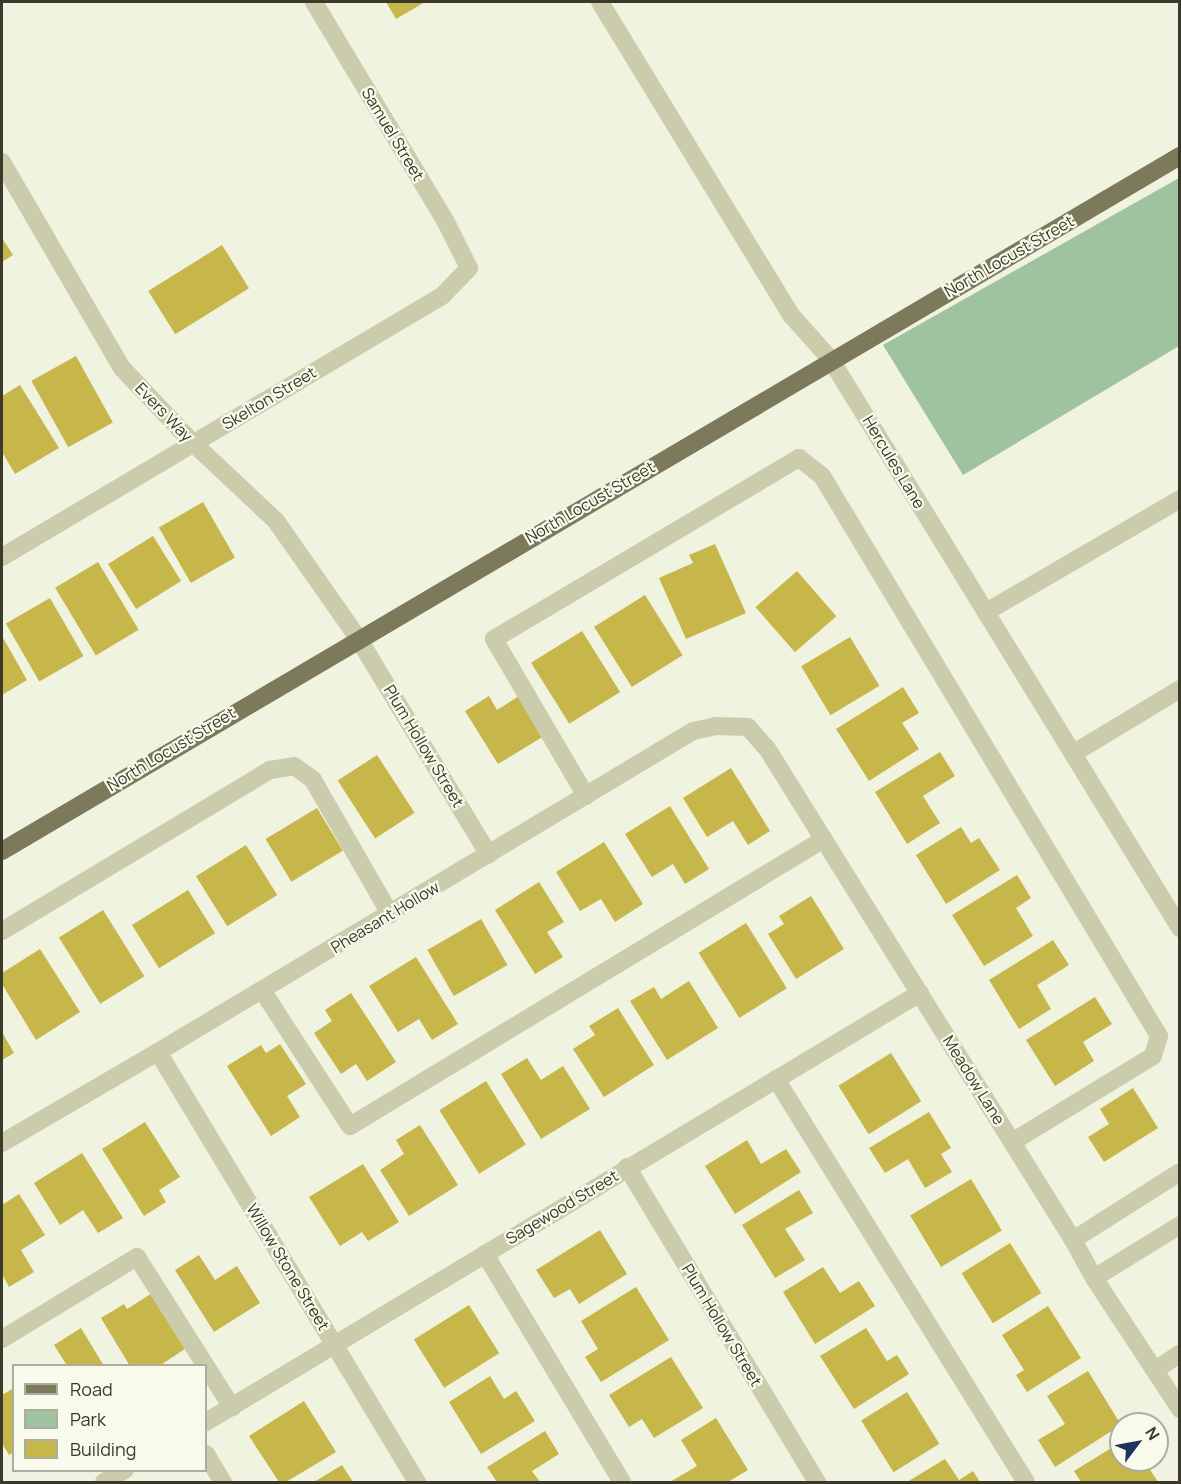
<!DOCTYPE html>
<style>
body{margin:0}
#map{position:relative;width:1181px;height:1484px;overflow:hidden;background:#f0f3e0;font-family:Manrope,sans-serif}
div>[style]{position:absolute}
.green>*{inset:0;background:#a0c39f}
.building>*{inset:0;background:#c7b64a;transform-origin:0 0}
.minor>*{height:18px;margin:-9px;padding:0 9px;transform-origin:9px;border-radius:9px;background:#caccab}
.major>*{height:18px;margin:-9px;padding:0 9px;transform-origin:9px;border-radius:9px;background:#7c7a5b}
span{translate:-50% -50%;white-space:nowrap;text-align:center;line-height:1.15;-webkit-text-stroke:4.5px #f8fbec;paint-order:stroke}
.street-label{font-size:16px;color:#3a392a}
.frame{position:absolute;inset:0;border:3px solid #3a392a;pointer-events:none}
.legend{position:absolute;left:12px;top:1364px;width:195px;height:108px;box-sizing:border-box;background:#f8fbec;border:2px solid #acad9e;margin:0;padding:8px 10px;list-style:none;font-size:18px;color:#3a392a}
.legend li{display:flex;align-items:center;gap:12px;height:30px}
.legend b{width:30px;border:2px solid #acad9e}
.north{position:absolute;left:1109px;top:1412px;width:60px;height:60px;box-sizing:border-box;background:#f8fbec;border:2px solid #acad9e;border-radius:50%;rotate:58deg;font-size:16px;font-weight:700;line-height:24px;text-align:center;color:#3a392a}
.north::after{content:'';display:block;margin:auto;width:21px;height:27px;background:#1f325c;clip-path:polygon(50% 0,100% 100%,50% 72%,0 100%)}
</style>
<div id="map">
<div class="green">
<div style="clip-path:polygon(1179px 178px,1179px 346px,963px 475px,883px 345px)"></div>
</div>
<div class="building">
<div style="clip-path:polygon(386px 2px,425px 2px,396px 19px)"></div>
<div style="clip-path:polygon(2px 238px,13px 255px,2px 262px)"></div>
<div style="left:222px;top:245px;width:51px;height:87px;rotate:58deg"></div>
<div style="left:76px;top:356px;width:76px;height:51px;rotate:61deg"></div>
<div style="clip-path:polygon(20px 385px,59px 448px,15px 474px,2px 452px,2px 396px)"></div>
<div style="left:203px;top:502px;width:64px;height:51px;rotate:60deg"></div>
<div style="left:153px;top:536px;width:53px;height:53px;rotate:58deg"></div>
<div style="clip-path:polygon(715px 544px,746px 613px,686px 639px,659px 578px,693px 563px,689px 555px)"></div>
<div style="left:98px;top:562px;width:79px;height:50px;rotate:59deg"></div>
<div style="left:797px;top:571px;width:60px;height:55px;rotate:49deg"></div>
<div style="left:645px;top:595px;width:71px;height:60px;rotate:58deg"></div>
<div style="left:50px;top:598px;width:67px;height:51px;rotate:60deg"></div>
<div style="left:582px;top:631px;width:72px;height:60px;rotate:58deg"></div>
<div style="clip-path:polygon(2px 636px,27px 680px,2px 695px)"></div>
<div style="left:850px;top:637px;width:57px;height:57px;rotate:59deg"></div>
<div style="clip-path:polygon(903px 687px,919px 713px,902px 723px,919px 749px,869px 781px,836px 729px)"></div>
<div style="clip-path:polygon(489px 696px,497px 710px,519px 696px,544px 736px,498px 764px,465px 711px)"></div>
<div style="clip-path:polygon(940px 752px,955px 776px,923px 796px,940px 823px,907px 844px,875px 792px)"></div>
<div style="left:377px;top:755px;width:69px;height:47px;rotate:57deg"></div>
<div style="clip-path:polygon(731px 768px,770px 831px,748px 845px,733px 821px,707px 837px,683px 798px)"></div>
<div style="clip-path:polygon(670px 806px,709px 869px,685px 884px,673px 864px,652px 877px,625px 834px)"></div>
<div style="left:317px;top:808px;width:50px;height:60px;rotate:59deg"></div>
<div style="clip-path:polygon(961px 827px,971px 843px,979px 838px,1000px 870px,946px 904px,916px 855px)"></div>
<div style="clip-path:polygon(604px 842px,643px 904px,615px 922px,601px 899px,580px 911px,556px 872px)"></div>
<div style="left:246px;top:845px;width:59px;height:59px;rotate:58deg"></div>
<div style="clip-path:polygon(1017px 875px,1031px 898px,1016px 908px,1033px 936px,984px 966px,952px 915px)"></div>
<div style="clip-path:polygon(539px 882px,564px 922px,547px 932px,563px 957px,535px 974px,495px 910px)"></div>
<div style="left:188px;top:890px;width:51px;height:66px;rotate:58deg"></div>
<div style="clip-path:polygon(811px 896px,844px 949px,796px 979px,768px 934px,784px 924px,779px 916px)"></div>
<div style="left:103px;top:910px;width:78px;height:52px;rotate:58deg"></div>
<div style="left:481px;top:919px;width:53px;height:62px;rotate:60deg"></div>
<div style="left:746px;top:923px;width:77px;height:56px;rotate:58deg"></div>
<div style="clip-path:polygon(1053px 940px,1069px 965px,1037px 985px,1051px 1009px,1019px 1029px,989px 980px)"></div>
<div style="clip-path:polygon(40px 949px,80px 1012px,36px 1040px,2px 984px,2px 973px)"></div>
<div style="clip-path:polygon(416px 957px,458px 1024px,432px 1040px,419px 1019px,398px 1032px,369px 986px)"></div>
<div style="clip-path:polygon(689px 981px,718px 1028px,667px 1060px,630px 1001px,654px 987px,661px 999px)"></div>
<div style="clip-path:polygon(351px 993px,396px 1062px,367px 1081px,356px 1064px,341px 1074px,314px 1033px,332px 1021px,325px 1010px)"></div>
<div style="clip-path:polygon(1095px 997px,1112px 1024px,1083px 1042px,1094px 1061px,1055px 1086px,1026px 1040px)"></div>
<div style="clip-path:polygon(618px 1008px,654px 1065px,604px 1097px,573px 1049px,595px 1035px,589px 1026px)"></div>
<div style="clip-path:polygon(2px 1032px,14px 1053px,2px 1060px)"></div>
<div style="clip-path:polygon(280px 1044px,306px 1084px,287px 1096px,300px 1117px,271px 1136px,227px 1066px,261px 1045px,266px 1053px)"></div>
<div style="left:891px;top:1053px;width:57px;height:62px;rotate:58deg"></div>
<div style="clip-path:polygon(527px 1058px,541px 1080px,563px 1066px,590px 1109px,541px 1139px,501px 1074px)"></div>
<div style="left:486px;top:1081px;width:75px;height:55px;rotate:58deg"></div>
<div style="clip-path:polygon(1133px 1088px,1158px 1128px,1104px 1162px,1088px 1137px,1109px 1124px,1100px 1109px)"></div>
<div style="clip-path:polygon(929px 1112px,951px 1148px,941px 1154px,952px 1172px,925px 1188px,908px 1159px,885px 1173px,869px 1148px)"></div>
<div style="clip-path:polygon(145px 1122px,180px 1177px,159px 1190px,166px 1202px,144px 1216px,102px 1149px)"></div>
<div style="clip-path:polygon(420px 1125px,458px 1185px,409px 1216px,380px 1170px,404px 1154px,396px 1140px)"></div>
<div style="clip-path:polygon(747px 1140px,761px 1164px,786px 1149px,801px 1172px,735px 1214px,705px 1166px)"></div>
<div style="clip-path:polygon(82px 1153px,123px 1218px,98px 1233px,83px 1210px,60px 1225px,34px 1183px)"></div>
<div style="clip-path:polygon(363px 1164px,399px 1222px,368px 1241px,362px 1232px,340px 1246px,309px 1197px)"></div>
<div style="left:971px;top:1179px;width:60px;height:71px;rotate:59deg"></div>
<div style="clip-path:polygon(799px 1190px,813px 1213px,785px 1229px,805px 1260px,775px 1278px,742px 1225px)"></div>
<div style="clip-path:polygon(19px 1194px,45px 1235px,21px 1250px,34px 1272px,9px 1287px,2px 1274px,2px 1205px)"></div>
<div style="clip-path:polygon(600px 1230px,627px 1274px,579px 1304px,570px 1289px,554px 1298px,536px 1270px)"></div>
<div style="left:1010px;top:1243px;width:59px;height:57px;rotate:58deg"></div>
<div style="clip-path:polygon(199px 1255px,215px 1280px,237px 1266px,260px 1303px,214px 1332px,175px 1270px)"></div>
<div style="clip-path:polygon(823px 1267px,840px 1293px,859px 1281px,875px 1306px,815px 1344px,783px 1292px)"></div>
<div style="clip-path:polygon(636px 1287px,669px 1340px,601px 1382px,585px 1357px,598px 1349px,581px 1321px)"></div>
<div style="clip-path:polygon(157px 1290px,191px 1345px,159px 1366px,130px 1366px,101px 1318px,124px 1304px,127px 1309px)"></div>
<div style="left:469px;top:1305px;width:57px;height:65px;rotate:58deg"></div>
<div style="clip-path:polygon(1048px 1306px,1081px 1358px,1027px 1392px,1016px 1375px,1024px 1370px,1002px 1335px)"></div>
<div style="clip-path:polygon(81px 1328px,104px 1366px,63px 1366px,66px 1364px,54px 1345px)"></div>
<div style="clip-path:polygon(866px 1328px,887px 1361px,897px 1355px,909px 1374px,854px 1409px,820px 1356px)"></div>
<div style="clip-path:polygon(671px 1357px,703px 1408px,654px 1438px,642px 1419px,629px 1427px,609px 1395px)"></div>
<div style="clip-path:polygon(1088px 1371px,1121px 1425px,1055px 1467px,1038px 1440px,1065px 1424px,1047px 1396px)"></div>
<div style="clip-path:polygon(490px 1376px,504px 1399px,516px 1391px,535px 1421px,481px 1454px,449px 1402px)"></div>
<div style="clip-path:polygon(14px 1388px,14px 1452px,9px 1455px,2px 1443px,2px 1395px)"></div>
<div style="left:907px;top:1392px;width:61px;height:54px;rotate:58deg"></div>
<div style="clip-path:polygon(304px 1401px,336px 1452px,286px 1482px,279px 1482px,249px 1436px)"></div>
<div style="clip-path:polygon(716px 1418px,748px 1470px,728px 1482px,670px 1482px,697px 1466px,681px 1440px)"></div>
<div style="clip-path:polygon(545px 1431px,559px 1454px,532px 1471px,540px 1482px,497px 1482px,487px 1467px)"></div>
<div style="clip-path:polygon(1121px 1442px,1121px 1460px,1144px 1460px,1158px 1482px,1081px 1482px,1074px 1471px)"></div>
<div style="clip-path:polygon(945px 1459px,959px 1480px,973px 1471px,980px 1482px,907px 1482px)"></div>
<div style="clip-path:polygon(342px 1465px,353px 1482px,314px 1482px)"></div>
</div>
<div class="minor">
<div style="left:600px;top:2px;width:368px;rotate:58.6deg"></div>
<div style="left:792px;top:316px;width:59px;rotate:48.4deg"></div>
<div style="left:831px;top:360px;width:667px;rotate:58.43deg"></div>
<div style="left:2px;top:162px;width:238px;rotate:59.8deg"></div>
<div style="left:122px;top:368px;width:103px;rotate:46.6deg"></div>
<div style="left:193px;top:443px;width:114px;rotate:43.2deg"></div>
<div style="left:276px;top:521px;width:143px;rotate:55deg"></div>
<div style="left:358px;top:638px;width:253px;rotate:58.9deg"></div>
<div style="left:2px;top:557px;width:512px;rotate:-30.68deg"></div>
<div style="left:442px;top:296px;width:39px;rotate:-46deg"></div>
<div style="left:469px;top:268px;width:51px;rotate:-116.6deg"></div>
<div style="left:446px;top:222px;width:257px;rotate:-121deg"></div>
<div style="left:986px;top:612px;width:225px;rotate:-30.2deg"></div>
<div style="left:1074px;top:753px;width:124px;rotate:-31.1deg"></div>
<div style="left:586px;top:796px;width:182px;rotate:-120.4deg"></div>
<div style="left:494px;top:639px;width:355px;rotate:-30.7deg"></div>
<div style="left:799px;top:458px;width:29px;rotate:38deg"></div>
<div style="left:822px;top:476px;width:654px;rotate:58.96deg"></div>
<div style="left:1159px;top:1036px;width:21px;rotate:107deg"></div>
<div style="left:1153px;top:1056px;width:165px;rotate:148.6deg"></div>
<div style="left:2px;top:931px;width:313px;rotate:-31deg"></div>
<div style="left:270px;top:770px;width:24px;rotate:-9deg"></div>
<div style="left:294px;top:766px;width:24px;rotate:36deg"></div>
<div style="left:313px;top:780px;width:155px;rotate:60.1deg"></div>
<div style="left:262px;top:990px;width:162px;rotate:57.1deg"></div>
<div style="left:350px;top:1126px;width:554px;rotate:-31.19deg"></div>
<div style="left:158px;top:1052px;width:502px;rotate:58.94deg"></div>
<div style="left:776px;top:1079px;width:474px;rotate:58.2deg"></div>
<div style="left:2px;top:1143px;width:181px;rotate:-30.3deg"></div>
<div style="left:158px;top:1052px;width:624px;rotate:-30.96deg"></div>
<div style="left:693px;top:731px;width:24px;rotate:-12deg"></div>
<div style="left:716px;top:726px;width:32px;rotate:2deg"></div>
<div style="left:748px;top:727px;width:30px;rotate:49deg"></div>
<div style="left:768px;top:750px;width:577px;rotate:58.1deg"></div>
<div style="left:1073px;top:1240px;width:43px;rotate:61.1deg"></div>
<div style="left:1094px;top:1278px;width:157px;rotate:56.7deg"></div>
<div style="left:627px;top:1167px;width:368px;rotate:58.9deg"></div>
<div style="left:1073px;top:1240px;width:127px;rotate:-32.4deg"></div>
<div style="left:485px;top:1254px;width:266px;rotate:59deg"></div>
<div style="left:1094px;top:1278px;width:101px;rotate:-31.6deg"></div>
<div style="left:2px;top:1339px;width:158px;rotate:-31.3deg"></div>
<div style="left:137px;top:1257px;width:178px;rotate:57.7deg"></div>
<div style="left:1155px;top:1370px;width:30px;rotate:-33deg"></div>
<div style="left:206px;top:1422px;width:833px;rotate:-31deg"></div>
<div style="left:206px;top:1454px;width:33px;rotate:59deg"></div>
<div style="left:104px;top:1482px;width:24px;rotate:-30deg"></div>
</div>
<div class="major">
<div style="left:2px;top:851px;width:1368px;rotate:-30.54deg"></div>
</div>
<div class="street-label">
<span style="left:393px;top:134px;rotate:59deg">Samuel Street</span>
<span style="left:1009px;top:256px;rotate:-30deg">North Locust Street</span>
<span style="left:269px;top:398px;rotate:-31deg">Skelton Street</span>
<span style="left:164px;top:412px;rotate:46deg">Evers Way</span>
<span style="left:894px;top:462px;rotate:59deg">Hercules Lane</span>
<span style="left:590px;top:502px;rotate:-30deg">North Locust Street</span>
<span style="left:424px;top:746px;rotate:59deg">Plum Hollow Street</span>
<span style="left:171px;top:749px;rotate:-31deg">North Locust Street</span>
<span style="left:385px;top:917px;rotate:-31deg">Pheasant Hollow</span>
<span style="left:974px;top:1080px;rotate:58deg">Meadow Lane</span>
<span style="left:562px;top:1207px;rotate:-31deg">Sagewood Street</span>
<span style="left:288px;top:1267px;rotate:59deg">Willow Stone Street</span>
<span style="left:722px;top:1325px;rotate:59deg">Plum Hollow Street</span>
</div>
<div class="frame"></div>
<ul class="legend">
<li><b style="height:8px;background:#7c7a5b"></b>Road</li>
<li><b style="height:16px;background:#a0c39f"></b>Park</li>
<li><b style="height:16px;background:#c7b64a"></b>Building</li>
</ul>
<div class="north">N</div>
</div>
